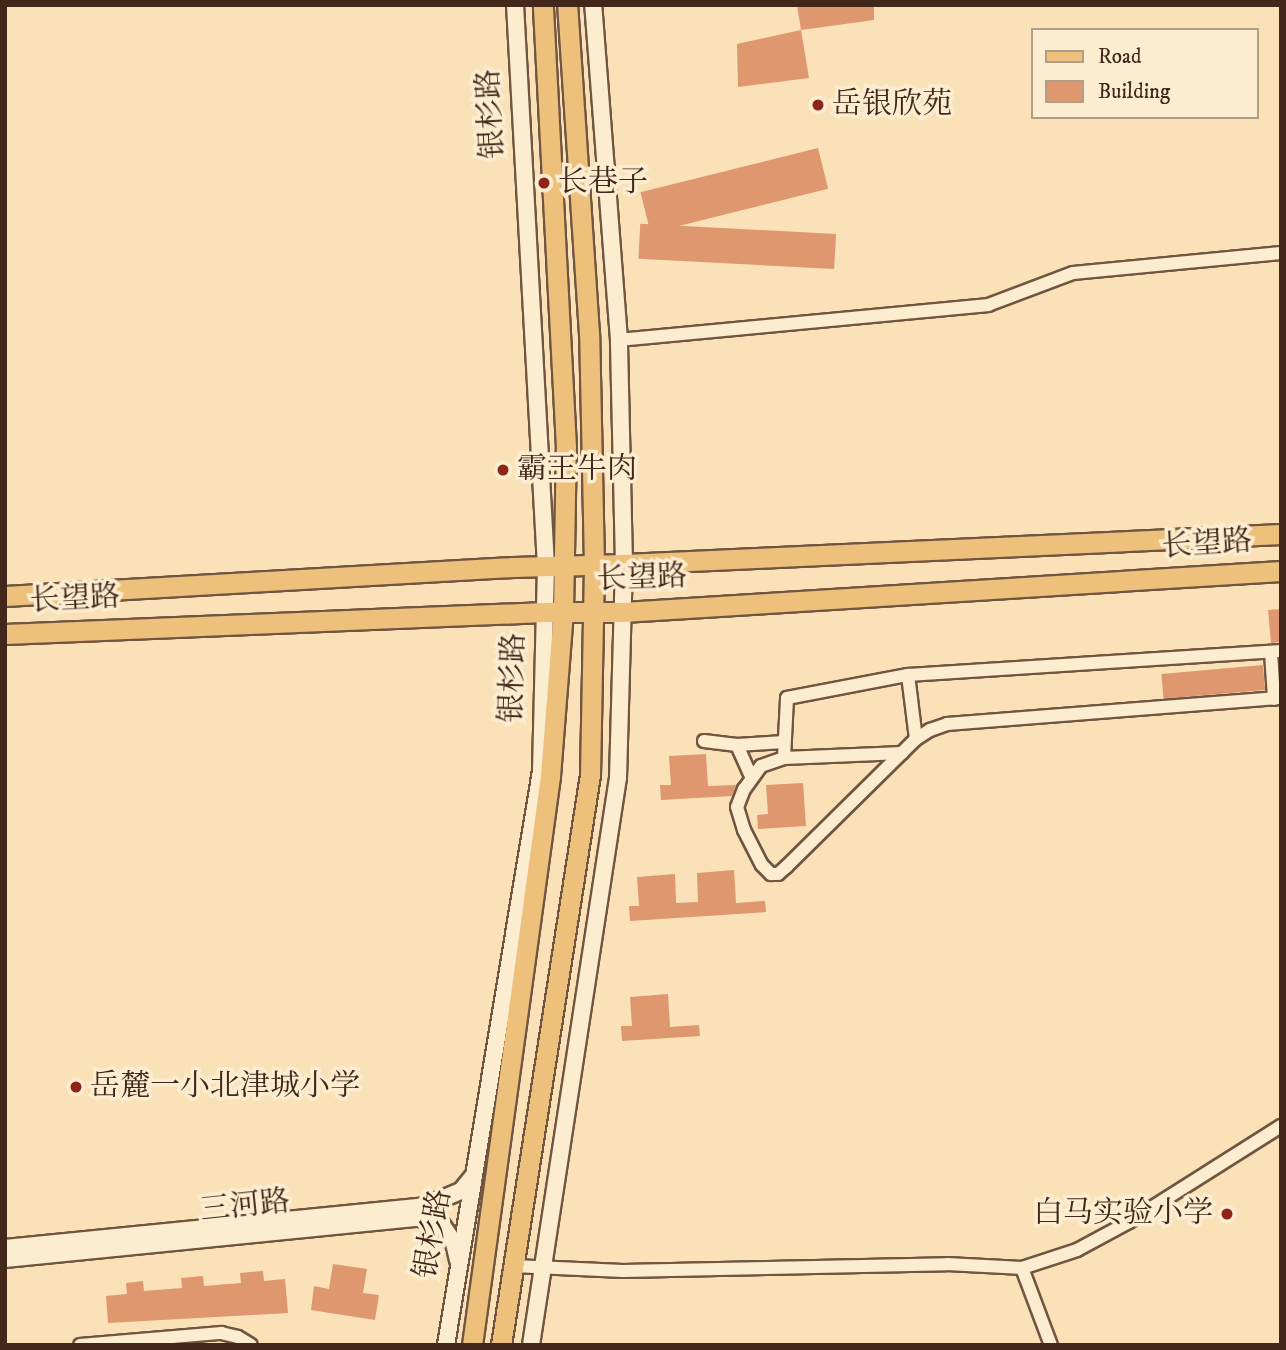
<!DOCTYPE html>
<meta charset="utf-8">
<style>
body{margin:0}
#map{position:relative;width:1286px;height:1350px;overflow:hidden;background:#fae1b7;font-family:"IM FELL DW Pica","Noto Serif SC",serif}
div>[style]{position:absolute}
.building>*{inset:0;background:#df9770;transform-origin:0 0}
.roads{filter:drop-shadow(2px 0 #705641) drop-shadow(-2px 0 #705641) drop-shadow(0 2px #705641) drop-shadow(0 -2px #705641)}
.minor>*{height:12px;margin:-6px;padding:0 6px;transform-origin:6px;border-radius:6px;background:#fcecd0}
.tertiary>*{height:16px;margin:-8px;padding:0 8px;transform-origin:8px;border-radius:8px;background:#fcecd0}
.primary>*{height:19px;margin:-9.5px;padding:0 9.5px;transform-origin:9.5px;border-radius:9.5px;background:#edc07c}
.dots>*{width:19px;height:19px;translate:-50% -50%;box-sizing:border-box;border:4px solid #fcecd0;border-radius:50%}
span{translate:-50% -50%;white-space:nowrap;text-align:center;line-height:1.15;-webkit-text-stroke:7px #fcecd0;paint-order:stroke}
.poi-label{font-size:30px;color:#42271a}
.left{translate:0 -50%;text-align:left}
.right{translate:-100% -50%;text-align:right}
.street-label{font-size:30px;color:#42271a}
.frame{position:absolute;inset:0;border:7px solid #42271a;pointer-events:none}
.legend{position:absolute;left:1031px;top:28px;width:228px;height:91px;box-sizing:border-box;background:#fcecd0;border:2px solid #b29d87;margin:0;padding:9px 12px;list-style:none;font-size:21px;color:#42271a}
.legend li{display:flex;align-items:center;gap:14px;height:35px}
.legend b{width:35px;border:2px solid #b29d87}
</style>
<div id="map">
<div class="building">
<div style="clip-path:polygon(797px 5px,874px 5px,874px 20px,801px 30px)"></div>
<div style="clip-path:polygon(801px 30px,809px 78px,738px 87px,737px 44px)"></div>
<div style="left:818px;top:148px;width:42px;height:183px;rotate:76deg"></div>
<div style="left:836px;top:234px;width:35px;height:196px;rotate:93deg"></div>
<div style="clip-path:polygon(1281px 609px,1281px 642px,1271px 643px,1268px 610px)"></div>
<div style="left:1263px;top:665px;width:25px;height:102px;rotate:85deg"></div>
<div style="clip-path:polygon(706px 754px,708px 786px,736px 785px,732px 796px,661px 800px,660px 785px,671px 785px,669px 756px)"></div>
<div style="clip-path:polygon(803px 783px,806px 826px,758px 829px,757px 815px,768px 814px,766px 785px)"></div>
<div style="clip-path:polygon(734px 870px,736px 903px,765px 901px,766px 912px,630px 921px,629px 906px,639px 906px,637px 877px,675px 874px,676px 903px,698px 902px,697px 873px)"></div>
<div style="clip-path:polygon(668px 994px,670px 1027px,699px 1025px,700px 1036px,622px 1041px,621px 1026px,632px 1026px,630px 997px)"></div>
<div style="clip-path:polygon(333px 1264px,367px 1269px,363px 1293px,379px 1295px,375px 1320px,311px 1310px,314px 1286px,329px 1289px)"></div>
<div style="clip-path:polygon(263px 1271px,264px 1281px,285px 1279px,288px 1313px,108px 1323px,106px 1296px,127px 1294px,126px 1283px,143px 1281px,144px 1291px,182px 1288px,181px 1278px,203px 1276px,204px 1286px,241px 1283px,240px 1273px)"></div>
</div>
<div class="roads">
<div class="minor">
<div style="left:619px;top:340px;width:371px;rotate:-5.4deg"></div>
<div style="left:988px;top:305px;width:91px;rotate:-20.6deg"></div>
<div style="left:1073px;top:273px;width:209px;rotate:-5.5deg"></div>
<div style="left:1271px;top:652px;width:47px;rotate:86.3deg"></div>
<div style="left:908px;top:675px;width:64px;rotate:82.9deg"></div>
<div style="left:704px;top:741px;width:33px;rotate:7deg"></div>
<div style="left:737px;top:745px;width:47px;rotate:-3.7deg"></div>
<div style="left:737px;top:745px;width:34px;rotate:66deg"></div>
<div style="left:902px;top:753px;width:118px;rotate:177.6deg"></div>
<div style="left:784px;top:758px;width:24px;rotate:161deg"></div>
<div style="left:761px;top:766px;width:29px;rotate:126deg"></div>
<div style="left:744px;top:789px;width:19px;rotate:111deg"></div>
<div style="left:737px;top:807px;width:24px;rotate:73deg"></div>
<div style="left:744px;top:830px;width:39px;rotate:63deg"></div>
<div style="left:762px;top:865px;width:13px;rotate:45deg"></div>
<div style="left:771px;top:874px;width:7px"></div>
<div style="left:778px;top:874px;width:11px;rotate:-41deg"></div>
<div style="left:786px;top:867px;width:182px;rotate:-44.6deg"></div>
<div style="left:916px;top:739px;width:17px;rotate:-33deg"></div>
<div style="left:930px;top:730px;width:18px;rotate:-19deg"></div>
<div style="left:947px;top:724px;width:335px;rotate:-4.5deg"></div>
<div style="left:784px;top:758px;width:60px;rotate:-87.1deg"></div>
<div style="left:787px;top:698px;width:123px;rotate:-10.8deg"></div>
<div style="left:908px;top:675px;width:374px;rotate:-3.7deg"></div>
<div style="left:513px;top:1266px;width:110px;rotate:2.6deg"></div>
<div style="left:623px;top:1271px;width:324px;rotate:-1.2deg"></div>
<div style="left:947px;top:1264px;width:75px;rotate:3.1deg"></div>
<div style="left:1022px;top:1268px;width:58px;rotate:-18.1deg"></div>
<div style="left:1077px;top:1250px;width:59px;rotate:-28.3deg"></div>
<div style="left:1129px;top:1222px;width:180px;rotate:-32.3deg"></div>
<div style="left:1022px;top:1268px;width:82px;rotate:69.4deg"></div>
<div style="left:80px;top:1345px;width:142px;rotate:-4.9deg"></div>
<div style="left:221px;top:1333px;width:17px;rotate:13deg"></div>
<div style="left:238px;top:1337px;width:15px;rotate:32deg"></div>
</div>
<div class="tertiary">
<div style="left:5px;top:1248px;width:422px;rotate:-5.7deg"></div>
<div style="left:425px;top:1206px;width:39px;rotate:-23deg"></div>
<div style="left:461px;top:1191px;width:19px;rotate:-51deg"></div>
<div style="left:5px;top:1259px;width:414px;rotate:-5.7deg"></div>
<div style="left:417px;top:1218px;width:13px;rotate:4deg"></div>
<div style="left:430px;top:1219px;width:13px;rotate:27deg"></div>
<div style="left:442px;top:1225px;width:22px;rotate:56deg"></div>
<div style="left:454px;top:1243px;width:18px;rotate:77deg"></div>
<div style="left:446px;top:1345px;width:582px;rotate:-80.6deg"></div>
<div style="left:541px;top:771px;width:205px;rotate:-88.6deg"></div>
<div style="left:546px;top:566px;width:562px;rotate:-93.16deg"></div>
<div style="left:531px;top:1345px;width:574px;rotate:-81.28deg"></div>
<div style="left:618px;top:778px;width:214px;rotate:-88.4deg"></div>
<div style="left:624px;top:564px;width:224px;rotate:-91.3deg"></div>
<div style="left:619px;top:340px;width:336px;rotate:-94.4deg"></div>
</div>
<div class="primary">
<div style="left:5px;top:596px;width:509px;rotate:-3.27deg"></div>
<div style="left:513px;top:567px;width:111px;rotate:-1.5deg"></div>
<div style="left:624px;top:564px;width:658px;rotate:-2.61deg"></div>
<div style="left:5px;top:634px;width:540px;rotate:-2.33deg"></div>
<div style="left:545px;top:612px;width:78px"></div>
<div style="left:623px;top:612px;width:659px;rotate:-3.57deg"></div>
<div style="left:472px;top:1345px;width:574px;rotate:-82.19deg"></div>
<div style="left:550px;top:776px;width:165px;rotate:-85.5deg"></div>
<div style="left:563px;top:612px;width:165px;rotate:-89deg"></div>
<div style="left:566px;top:447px;width:443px;rotate:-93deg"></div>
<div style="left:501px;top:1345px;width:577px;rotate:-81.13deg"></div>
<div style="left:590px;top:775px;width:210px;rotate:-88.9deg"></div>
<div style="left:594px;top:565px;width:231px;rotate:-91.2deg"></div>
<div style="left:589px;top:334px;width:330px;rotate:-93.8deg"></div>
</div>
</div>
<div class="dots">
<div style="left:818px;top:105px;background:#8f2418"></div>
<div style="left:544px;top:183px;background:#8f2418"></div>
<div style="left:503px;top:470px;background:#8f2418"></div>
<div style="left:76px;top:1087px;background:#8f2418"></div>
<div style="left:1227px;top:1214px;background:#8f2418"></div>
</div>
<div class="poi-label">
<span class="left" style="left:832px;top:105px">岳银欣苑</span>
<span class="left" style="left:558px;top:183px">长巷子</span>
<span class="left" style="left:517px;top:470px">霸王牛肉</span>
<span class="left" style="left:90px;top:1087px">岳麓一小北津城小学</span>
<span class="right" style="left:1213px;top:1214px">白马实验小学</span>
</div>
<div class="street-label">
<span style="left:492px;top:114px;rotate:-93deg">银杉路</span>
<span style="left:1207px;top:545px;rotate:-4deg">长望路</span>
<span style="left:642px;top:579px;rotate:-2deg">长望路</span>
<span style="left:75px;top:600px;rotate:-3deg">长望路</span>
<span style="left:514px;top:678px;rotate:-88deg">银杉路</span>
<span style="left:245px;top:1207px;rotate:-6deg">三河路</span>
<span style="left:434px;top:1234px;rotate:-80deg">银杉路</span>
</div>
<div class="frame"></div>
<ul class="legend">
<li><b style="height:9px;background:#edc07c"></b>Road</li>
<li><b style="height:19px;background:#df9770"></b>Building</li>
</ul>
</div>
